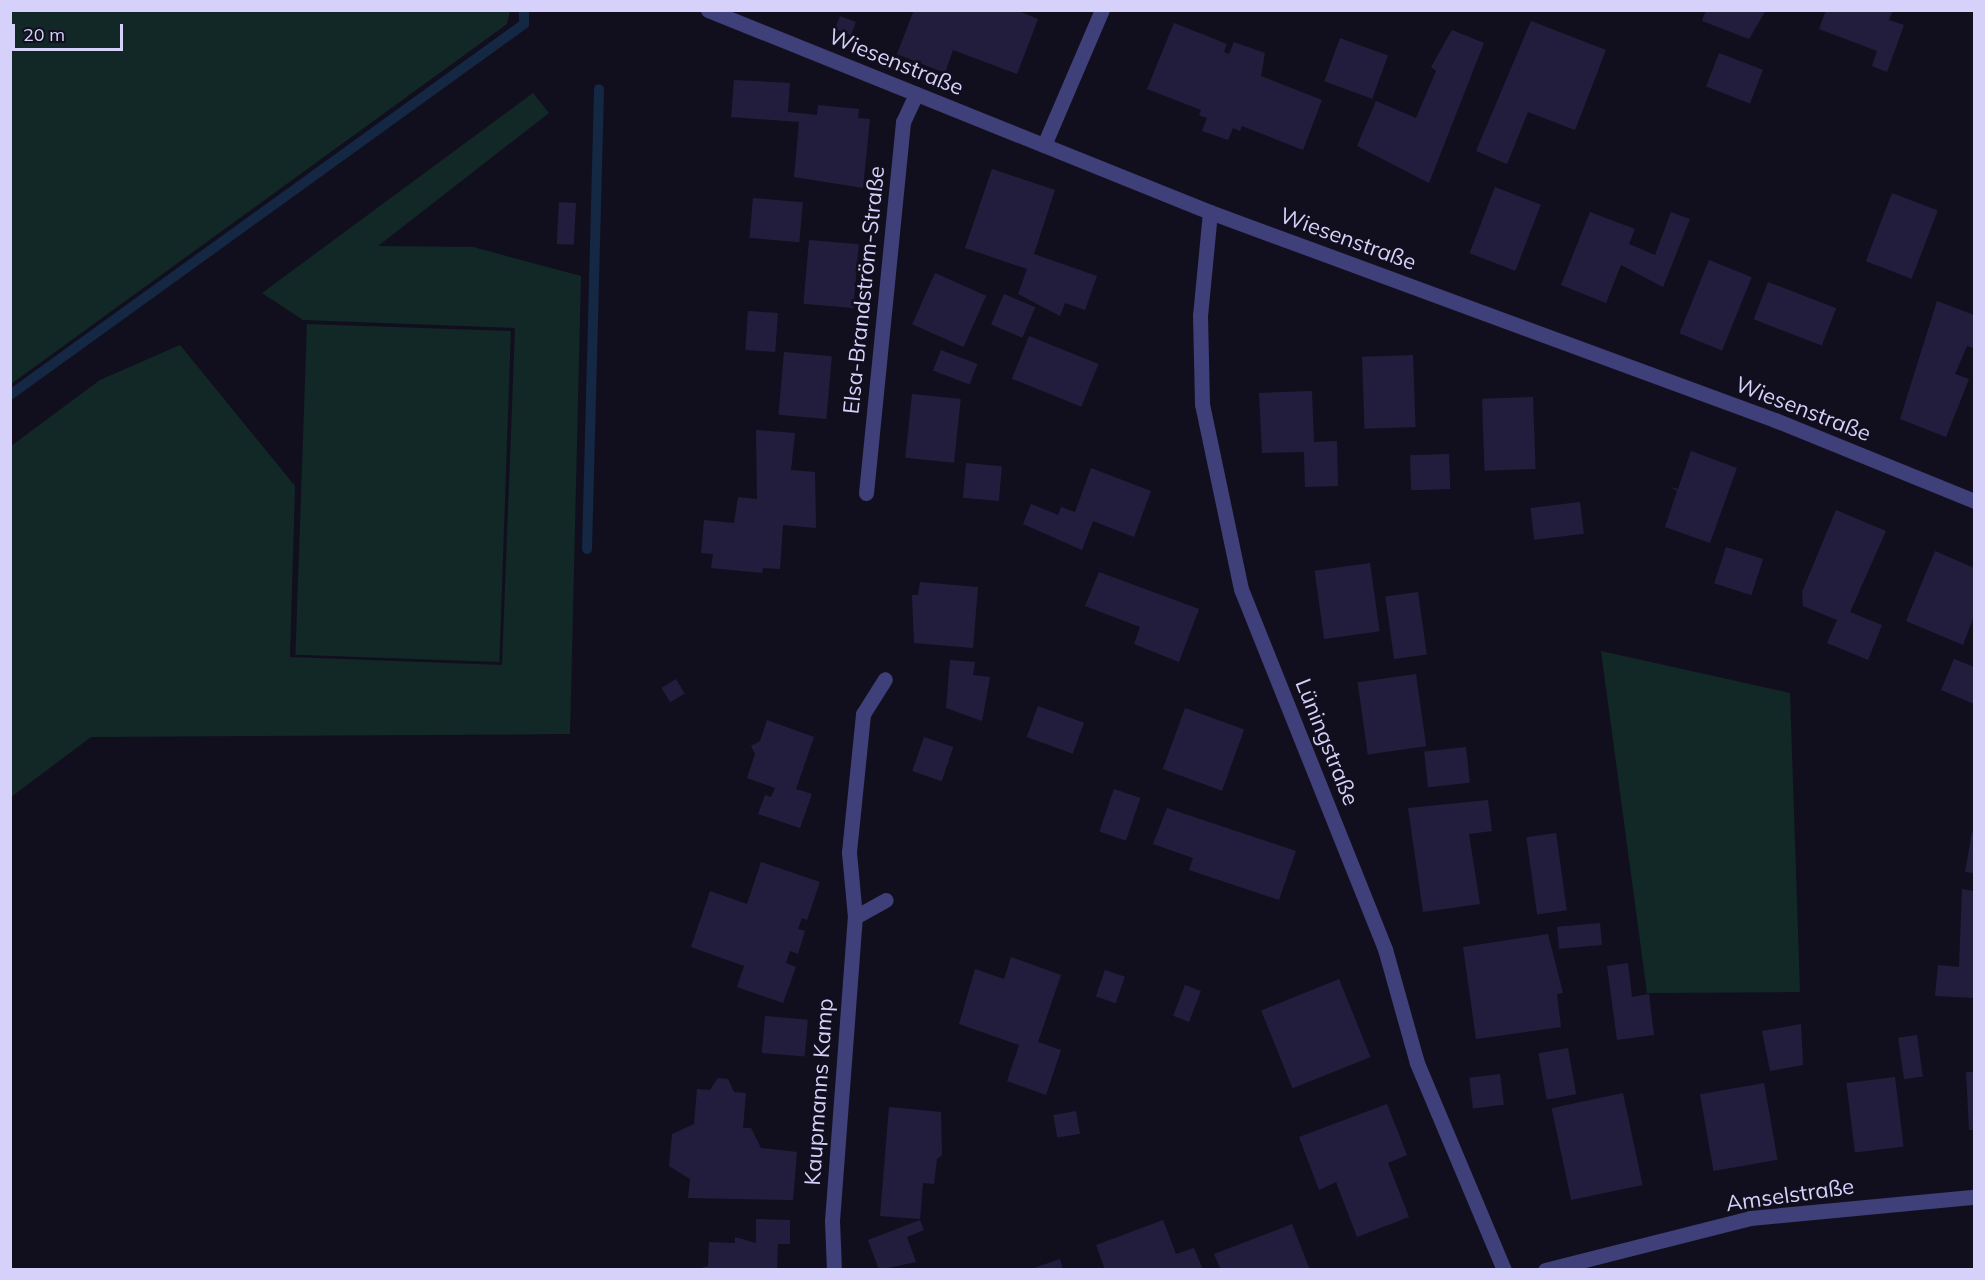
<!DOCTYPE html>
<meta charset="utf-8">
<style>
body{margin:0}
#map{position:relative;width:1985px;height:1280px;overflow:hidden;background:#110f1e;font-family:Mulish,sans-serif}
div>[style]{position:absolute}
.green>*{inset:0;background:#122826;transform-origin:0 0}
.stream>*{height:10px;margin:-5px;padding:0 5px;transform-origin:5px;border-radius:5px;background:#142743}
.building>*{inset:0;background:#231d3d;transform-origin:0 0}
.street>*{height:15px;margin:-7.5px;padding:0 7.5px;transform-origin:7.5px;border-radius:7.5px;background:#3f3f79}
span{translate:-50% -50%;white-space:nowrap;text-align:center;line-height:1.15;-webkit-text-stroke:5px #110f1e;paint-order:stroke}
.street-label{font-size:22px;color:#d5d1fa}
.frame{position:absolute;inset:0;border:12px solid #d5d1fa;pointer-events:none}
.scale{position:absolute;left:12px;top:24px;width:111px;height:27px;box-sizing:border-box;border:3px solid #d5d1fa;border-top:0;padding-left:8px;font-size:18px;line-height:21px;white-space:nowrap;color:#d5d1fa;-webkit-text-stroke:4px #110f1e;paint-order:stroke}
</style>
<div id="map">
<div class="green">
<div style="clip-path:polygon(10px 11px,11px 10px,510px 11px,507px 24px,11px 384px)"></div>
<div style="clip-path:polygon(533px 93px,549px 113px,378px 246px,473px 247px,581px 276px,570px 734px,91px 737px,11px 797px,11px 446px,100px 380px,180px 345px,295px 486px,290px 657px,502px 665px,515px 328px,303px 320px,262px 293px)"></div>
<div style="left:307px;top:324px;width:204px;height:331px;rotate:2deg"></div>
<div style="clip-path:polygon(1601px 651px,1790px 693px,1800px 992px,1647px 993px)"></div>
</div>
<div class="stream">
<div style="left:10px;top:395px;width:634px;rotate:-35.82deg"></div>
<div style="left:524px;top:24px;width:14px;rotate:-90deg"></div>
<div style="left:587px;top:549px;width:460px;rotate:-88.5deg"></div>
</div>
<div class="building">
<div style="clip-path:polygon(914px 10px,1016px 10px,1038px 19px,1017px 74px,953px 50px,945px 73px,897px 54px)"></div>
<div style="clip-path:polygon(1706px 10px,1766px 10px,1749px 39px,1702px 21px)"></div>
<div style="clip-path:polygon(1826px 10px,1893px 10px,1889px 20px,1904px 25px,1887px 72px,1872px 66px,1877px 51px,1819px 29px)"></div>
<div style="left:840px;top:16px;width:17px;height:14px;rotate:21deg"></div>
<div style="clip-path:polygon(1531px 21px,1606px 50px,1575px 130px,1528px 112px,1507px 164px,1476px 151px)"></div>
<div style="clip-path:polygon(1174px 23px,1227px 44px,1224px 52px,1229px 54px,1234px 42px,1265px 53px,1261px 76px,1322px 100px,1303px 150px,1242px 126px,1240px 131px,1233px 128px,1228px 140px,1202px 131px,1207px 118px,1199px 115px,1201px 110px,1147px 89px)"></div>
<div style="clip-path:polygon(1452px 30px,1484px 43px,1429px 183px,1357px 146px,1376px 101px,1416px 118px,1436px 71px,1431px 67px)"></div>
<div style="left:1340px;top:38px;width:51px;height:46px;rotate:20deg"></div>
<div style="left:1719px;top:53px;width:47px;height:36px;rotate:21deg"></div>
<div style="clip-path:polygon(734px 80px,790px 83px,788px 112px,817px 115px,818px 105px,859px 109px,858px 118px,870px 119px,863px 188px,794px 177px,799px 122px,731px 117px)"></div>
<div style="clip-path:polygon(992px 169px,1055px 190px,1034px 254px,1097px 276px,1085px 310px,1065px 303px,1060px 316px,1018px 294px,1027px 269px,965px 248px)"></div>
<div style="left:1495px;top:187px;width:49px;height:71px;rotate:21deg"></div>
<div style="left:1892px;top:193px;width:49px;height:73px;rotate:21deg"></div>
<div style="left:753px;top:198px;width:50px;height:40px;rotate:5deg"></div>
<div style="left:559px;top:202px;width:17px;height:42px;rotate:3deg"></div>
<div style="clip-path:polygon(1590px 212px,1635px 229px,1629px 244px,1655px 255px,1671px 212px,1690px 219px,1663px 287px,1621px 265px,1606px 303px,1561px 285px)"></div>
<div style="left:809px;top:240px;width:50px;height:64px;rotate:5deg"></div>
<div style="left:1709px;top:260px;width:46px;height:79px;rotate:22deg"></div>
<div style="left:935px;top:273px;width:56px;height:56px;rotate:24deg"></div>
<div style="left:1768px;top:282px;width:73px;height:40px;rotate:21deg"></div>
<div style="left:1004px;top:294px;width:34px;height:33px;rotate:23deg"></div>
<div style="clip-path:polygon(1937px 301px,1974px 315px,1974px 348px,1967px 346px,1955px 374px,1969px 379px,1946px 437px,1900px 419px)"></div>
<div style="left:748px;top:311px;width:30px;height:39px;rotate:4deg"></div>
<div style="left:1029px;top:336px;width:75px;height:46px;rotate:22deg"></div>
<div style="left:941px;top:350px;width:39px;height:22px;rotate:21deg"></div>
<div style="left:784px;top:352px;width:48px;height:63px;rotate:5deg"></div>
<div style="left:1413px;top:355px;width:72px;height:51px;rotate:88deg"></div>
<div style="clip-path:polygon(1312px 391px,1314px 442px,1337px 441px,1338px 486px,1305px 487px,1304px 452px,1262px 453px,1259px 393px)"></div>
<div style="left:912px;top:394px;width:49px;height:64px;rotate:6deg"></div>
<div style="left:1533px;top:397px;width:72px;height:51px;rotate:88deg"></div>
<div style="clip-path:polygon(756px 430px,795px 433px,791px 470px,815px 472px,816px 528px,783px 525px,780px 569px,763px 568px,762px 573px,711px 568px,713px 554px,701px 553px,704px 520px,734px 523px,738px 497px,757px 499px)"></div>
<div style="clip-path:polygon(1691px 451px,1737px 468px,1710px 543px,1665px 527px,1677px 491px,1670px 487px,1678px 489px)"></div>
<div style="left:1449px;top:454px;width:35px;height:39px;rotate:88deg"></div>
<div style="left:966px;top:463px;width:36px;height:35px;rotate:5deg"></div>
<div style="clip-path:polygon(1091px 468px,1151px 491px,1134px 537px,1093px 521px,1082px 550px,1023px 524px,1031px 504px,1058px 515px,1061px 507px,1075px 512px)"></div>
<div style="left:1580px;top:502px;width:32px;height:50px;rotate:83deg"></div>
<div style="clip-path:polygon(1836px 510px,1886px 531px,1850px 612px,1882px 625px,1868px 660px,1827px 643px,1837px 620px,1803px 606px,1802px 592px)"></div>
<div style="left:1726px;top:547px;width:39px;height:38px;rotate:18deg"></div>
<div style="clip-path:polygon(1935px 551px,1974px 568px,1974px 616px,1963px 645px,1906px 621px)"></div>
<div style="left:1370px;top:563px;width:69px;height:56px;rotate:82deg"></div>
<div style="clip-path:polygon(1099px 572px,1199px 609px,1179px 662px,1134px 644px,1140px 627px,1085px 606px)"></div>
<div style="clip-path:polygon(920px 582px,978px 587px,973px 648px,914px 643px,912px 595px,918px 595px)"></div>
<div style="left:1418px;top:592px;width:63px;height:33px;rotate:82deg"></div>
<div style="clip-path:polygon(1954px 659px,1974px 667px,1974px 704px,1941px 690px)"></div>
<div style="clip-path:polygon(950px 660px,975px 662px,973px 675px,990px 677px,982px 721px,946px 708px)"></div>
<div style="left:1416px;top:674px;width:73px;height:59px;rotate:82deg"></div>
<div style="left:676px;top:679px;width:17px;height:17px;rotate:59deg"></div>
<div style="left:1038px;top:706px;width:49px;height:33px;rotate:20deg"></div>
<div style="left:1185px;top:708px;width:63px;height:65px;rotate:20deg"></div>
<div style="clip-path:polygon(767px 720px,814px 737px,796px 789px,812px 794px,800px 828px,758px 814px,765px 795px,771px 797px,775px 788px,747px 778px,755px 754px,751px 746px,760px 741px)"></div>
<div style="left:924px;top:737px;width:31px;height:36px;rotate:19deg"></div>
<div style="left:1466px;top:747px;width:36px;height:42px;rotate:84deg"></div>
<div style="left:1114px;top:789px;width:28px;height:45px;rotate:19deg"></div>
<div style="clip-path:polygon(1488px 800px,1492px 831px,1469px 834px,1480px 904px,1423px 912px,1408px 808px)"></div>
<div style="clip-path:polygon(1167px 808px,1296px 851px,1279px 900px,1189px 870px,1193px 858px,1153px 844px)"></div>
<div style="clip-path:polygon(1972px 832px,1974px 833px,1974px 873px,1965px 872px)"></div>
<div style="left:1556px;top:833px;width:78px;height:30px;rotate:82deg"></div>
<div style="clip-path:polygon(761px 862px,820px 882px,807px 920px,802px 918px,798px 929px,805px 931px,798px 954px,790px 951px,786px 963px,796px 967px,783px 1003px,737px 987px,744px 966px,691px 947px,710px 891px,747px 904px)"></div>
<div style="clip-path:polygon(1962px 889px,1974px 891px,1974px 998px,1935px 996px,1938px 965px,1959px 967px)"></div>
<div style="left:1600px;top:923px;width:22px;height:43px;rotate:85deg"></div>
<div style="clip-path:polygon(1548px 934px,1563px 993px,1557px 994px,1561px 1027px,1476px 1039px,1463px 947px)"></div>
<div style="clip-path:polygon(1011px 957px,1061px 975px,1038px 1042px,1061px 1050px,1046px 1095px,1007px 1081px,1019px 1045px,959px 1024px,975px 969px,1004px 979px)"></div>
<div style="clip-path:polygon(1628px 963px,1632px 997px,1649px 994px,1654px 1035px,1617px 1040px,1607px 966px)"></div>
<div style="left:1105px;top:970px;width:21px;height:28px;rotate:19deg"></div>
<div style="left:1339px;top:979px;width:84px;height:84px;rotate:68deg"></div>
<div style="left:1185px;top:985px;width:17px;height:33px;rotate:21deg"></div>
<div style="left:765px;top:1016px;width:43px;height:37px;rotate:5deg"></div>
<div style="clip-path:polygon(1801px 1024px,1803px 1065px,1770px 1071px,1762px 1031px)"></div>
<div style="left:1917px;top:1035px;width:42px;height:19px;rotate:82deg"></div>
<div style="left:1568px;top:1048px;width:47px;height:30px;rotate:80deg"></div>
<div style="clip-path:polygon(1966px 1072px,1974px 1072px,1974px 1130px,1969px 1130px)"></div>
<div style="left:1500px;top:1074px;width:31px;height:31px;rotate:83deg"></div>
<div style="left:1895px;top:1077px;width:70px;height:49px;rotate:83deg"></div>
<div style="clip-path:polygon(718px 1078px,728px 1079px,734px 1092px,746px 1093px,743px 1128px,751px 1128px,761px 1148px,797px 1152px,793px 1200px,688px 1198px,690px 1179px,669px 1166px,672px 1134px,694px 1124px,697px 1089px,710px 1090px)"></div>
<div style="left:1764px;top:1083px;width:78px;height:65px;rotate:80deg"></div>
<div style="left:1623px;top:1093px;width:94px;height:73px;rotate:78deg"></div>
<div style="clip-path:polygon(1387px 1104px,1407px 1155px,1388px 1163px,1409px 1217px,1357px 1237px,1336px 1182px,1319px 1190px,1299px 1137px)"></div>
<div style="clip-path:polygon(889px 1107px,941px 1112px,942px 1155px,937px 1159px,934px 1184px,923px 1183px,920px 1219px,880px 1216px)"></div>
<div style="left:1076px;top:1111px;width:23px;height:23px;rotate:80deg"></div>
<div style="clip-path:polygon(756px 1219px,790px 1220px,790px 1244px,778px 1244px,777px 1270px,694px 1270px,708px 1266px,709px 1242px,735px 1243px,735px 1237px,756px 1243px)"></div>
<div style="clip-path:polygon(920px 1220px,924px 1230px,907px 1237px,916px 1262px,879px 1270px,868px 1240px)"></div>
<div style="clip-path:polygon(1163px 1220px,1176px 1254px,1194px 1248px,1203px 1270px,1105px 1270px,1096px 1245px)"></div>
<div style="clip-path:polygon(1292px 1224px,1310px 1270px,1221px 1270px,1214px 1254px)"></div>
<div style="clip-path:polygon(1060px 1259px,1063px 1270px,1032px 1270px,1037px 1267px)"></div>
</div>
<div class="street">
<div style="left:708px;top:10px;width:541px;rotate:21.92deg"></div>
<div style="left:1210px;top:212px;width:602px;rotate:20.21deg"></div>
<div style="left:1775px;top:420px;width:215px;rotate:22.1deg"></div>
<div style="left:1044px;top:145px;width:147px;rotate:-66.8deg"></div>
<div style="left:1210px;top:212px;width:103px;rotate:95.5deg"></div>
<div style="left:1200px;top:315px;width:89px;rotate:88.7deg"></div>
<div style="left:1202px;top:404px;width:189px;rotate:78.1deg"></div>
<div style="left:1241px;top:589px;width:388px;rotate:68.2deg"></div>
<div style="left:1385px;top:949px;width:118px;rotate:74.3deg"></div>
<div style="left:1417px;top:1063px;width:225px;rotate:67.2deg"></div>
<div style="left:866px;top:493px;width:373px;rotate:-84.3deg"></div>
<div style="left:903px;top:122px;width:31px;rotate:-65deg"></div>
<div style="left:855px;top:917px;width:65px;rotate:-95.3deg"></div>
<div style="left:849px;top:852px;width:139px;rotate:-84.2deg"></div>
<div style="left:863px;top:714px;width:41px;rotate:-57.8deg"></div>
<div style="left:834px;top:1270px;width:49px;rotate:-92.3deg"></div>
<div style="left:832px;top:1221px;width:305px;rotate:-85.7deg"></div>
<div style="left:855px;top:917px;width:35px;rotate:-29deg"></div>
<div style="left:1545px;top:1270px;width:211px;rotate:-14.2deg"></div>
<div style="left:1750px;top:1218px;width:225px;rotate:-5.4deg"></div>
</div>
<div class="street-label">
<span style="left:896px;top:62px;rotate:22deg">Wiesenstraße</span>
<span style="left:1348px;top:239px;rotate:20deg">Wiesenstraße</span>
<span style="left:864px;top:290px;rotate:-84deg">Elsa-Brandström-Straße</span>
<span style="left:1803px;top:409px;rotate:21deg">Wiesenstraße</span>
<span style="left:1327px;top:742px;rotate:68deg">Lüningstraße</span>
<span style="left:819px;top:1092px;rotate:-86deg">Kaupmanns Kamp</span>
<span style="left:1790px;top:1195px;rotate:-8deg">Amselstraße</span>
</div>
<div class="frame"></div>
<div class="scale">20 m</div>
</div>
